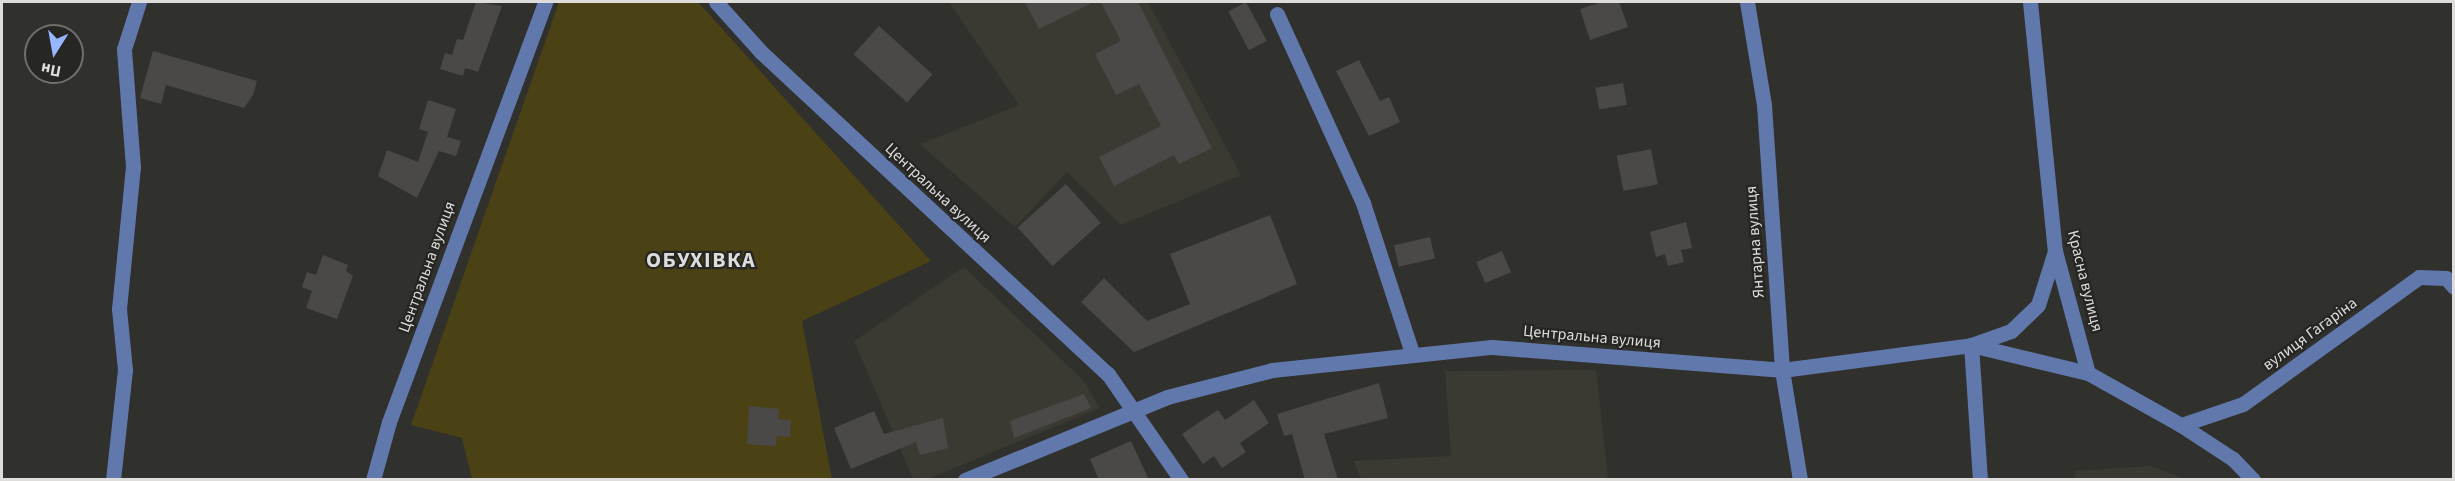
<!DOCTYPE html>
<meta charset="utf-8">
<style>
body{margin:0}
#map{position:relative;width:2455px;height:481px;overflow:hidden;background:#30302d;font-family:"Source Sans 3",sans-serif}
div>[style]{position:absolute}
.built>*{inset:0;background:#3b3a32}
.green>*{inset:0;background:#4a4214}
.building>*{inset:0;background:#4a4947;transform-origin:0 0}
.minor>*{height:15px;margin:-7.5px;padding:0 7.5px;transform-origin:7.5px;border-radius:7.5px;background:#6178ac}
span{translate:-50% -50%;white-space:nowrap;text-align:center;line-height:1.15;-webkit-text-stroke:4.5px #262623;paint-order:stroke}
.street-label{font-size:16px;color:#dedddc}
.district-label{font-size:22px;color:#dedddc;font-weight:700;letter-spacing:1.5px}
.frame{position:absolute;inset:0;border:3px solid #dedddc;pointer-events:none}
.north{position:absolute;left:24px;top:24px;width:60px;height:60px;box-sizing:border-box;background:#262623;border:2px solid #706f6d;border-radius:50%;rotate:191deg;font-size:16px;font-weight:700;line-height:24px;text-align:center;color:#dedddc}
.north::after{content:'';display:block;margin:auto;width:21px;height:27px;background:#96b6fd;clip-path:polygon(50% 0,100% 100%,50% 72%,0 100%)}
</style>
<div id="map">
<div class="built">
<div style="clip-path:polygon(949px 2px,1148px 2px,1241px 175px,1121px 225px,1067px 172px,1015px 227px,920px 144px,1019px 105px)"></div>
<div style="clip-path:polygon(964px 267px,1083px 380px,1100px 408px,928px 479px,913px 479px,854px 341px)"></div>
<div style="clip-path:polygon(1596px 370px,1608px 479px,1361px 479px,1354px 461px,1451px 456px,1445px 371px)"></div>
<div style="clip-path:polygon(2150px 466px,2185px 479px,2075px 479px,2075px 471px)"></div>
</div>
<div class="green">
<div style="clip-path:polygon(559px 2px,698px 2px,931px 261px,802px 321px,832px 479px,472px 479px,462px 438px,411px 425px)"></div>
</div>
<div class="building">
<div style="clip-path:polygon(476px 2px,502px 6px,478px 72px,465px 68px,463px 76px,440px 69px,445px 53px,452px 55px,457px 39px,463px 40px)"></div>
<div style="clip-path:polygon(1025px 2px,1094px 2px,1039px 29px)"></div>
<div style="clip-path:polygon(1101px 2px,1138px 2px,1212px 148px,1179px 164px,1174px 155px,1114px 186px,1099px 157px,1161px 126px,1139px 84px,1116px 95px,1095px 54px,1121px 41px)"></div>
<div style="left:1246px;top:2px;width:44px;height:20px;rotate:62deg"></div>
<div style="clip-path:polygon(1602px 2px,1619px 2px,1628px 27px,1590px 40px,1580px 9px)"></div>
<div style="left:879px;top:26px;width:72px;height:38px;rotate:42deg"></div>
<div style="clip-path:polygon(153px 51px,257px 81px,253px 95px,244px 108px,166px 85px,161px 104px,140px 98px)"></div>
<div style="clip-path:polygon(1359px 60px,1380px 101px,1389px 97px,1400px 122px,1369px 136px,1336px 71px)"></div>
<div style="left:1623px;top:83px;width:22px;height:28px;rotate:80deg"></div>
<div style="clip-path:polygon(428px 100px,456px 109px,447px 137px,461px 141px,456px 156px,439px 151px,417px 198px,378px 176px,387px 150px,418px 162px,428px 132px,419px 129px)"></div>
<div style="left:1651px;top:149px;width:36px;height:35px;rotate:79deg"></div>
<div style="left:1066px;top:184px;width:52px;height:65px;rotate:48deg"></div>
<div style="clip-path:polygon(1270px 215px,1297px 284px,1134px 352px,1081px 302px,1104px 278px,1147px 321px,1190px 304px,1170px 254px)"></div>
<div style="clip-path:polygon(1686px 222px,1692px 248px,1681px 250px,1684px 262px,1668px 266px,1665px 254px,1656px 257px,1650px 232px)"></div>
<div style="left:1430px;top:237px;width:22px;height:37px;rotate:77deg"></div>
<div style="left:1502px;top:251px;width:23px;height:28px;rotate:67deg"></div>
<div style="clip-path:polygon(323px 255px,348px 265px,346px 271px,353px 276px,337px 319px,306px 308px,312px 291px,302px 287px,307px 272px,316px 275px)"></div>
<div style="clip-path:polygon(1379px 383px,1388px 418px,1324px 434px,1338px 480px,1305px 480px,1292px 434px,1284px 436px,1277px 414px)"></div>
<div style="clip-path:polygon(1084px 394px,1091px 408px,1014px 438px,1010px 421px)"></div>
<div style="clip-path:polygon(1254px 400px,1269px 423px,1240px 443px,1246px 452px,1222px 468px,1214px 456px,1203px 464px,1182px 434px,1218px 410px,1225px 420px)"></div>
<div style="clip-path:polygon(749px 406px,779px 409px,778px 419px,791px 420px,790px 437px,777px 436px,776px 446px,747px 444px)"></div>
<div style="clip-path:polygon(874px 411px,884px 434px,943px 418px,948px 448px,920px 455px,916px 442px,851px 469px,834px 428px)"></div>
<div style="clip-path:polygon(1131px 441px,1149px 480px,1099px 480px,1090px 459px)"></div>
</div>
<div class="minor">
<div style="left:716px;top:2px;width:67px;rotate:48deg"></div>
<div style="left:761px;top:52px;width:473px;rotate:42.9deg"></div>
<div style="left:1108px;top:374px;width:129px;rotate:55.4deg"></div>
<div style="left:1747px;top:2px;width:104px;rotate:80.6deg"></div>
<div style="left:1764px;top:105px;width:266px;rotate:86.1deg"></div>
<div style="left:1782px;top:370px;width:111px;rotate:80.7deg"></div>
<div style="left:2030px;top:2px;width:250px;rotate:84.3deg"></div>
<div style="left:2055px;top:251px;width:126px;rotate:74.9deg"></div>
<div style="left:1277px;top:14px;width:208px;rotate:65.5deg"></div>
<div style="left:1363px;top:203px;width:158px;rotate:71.9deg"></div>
<div style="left:2181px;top:425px;width:65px;rotate:-18.7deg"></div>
<div style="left:2243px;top:404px;width:217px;rotate:-35.8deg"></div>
<div style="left:2419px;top:277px;width:27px;rotate:2deg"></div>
<div style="left:2446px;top:278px;width:12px;rotate:48deg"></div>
<div style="left:113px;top:480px;width:111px;rotate:-83.8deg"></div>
<div style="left:125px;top:370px;width:61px;rotate:-95.6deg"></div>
<div style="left:119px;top:309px;width:143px;rotate:-84.4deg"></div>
<div style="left:133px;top:167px;width:118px;rotate:-94.4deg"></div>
<div style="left:124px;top:49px;width:49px;rotate:-72.3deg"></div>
<div style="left:373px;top:480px;width:60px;rotate:-74.6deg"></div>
<div style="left:389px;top:422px;width:448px;rotate:-69.6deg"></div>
<div style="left:965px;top:480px;width:218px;rotate:-22.3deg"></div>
<div style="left:1167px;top:397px;width:108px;rotate:-14.4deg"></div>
<div style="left:1272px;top:370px;width:221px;rotate:-6deg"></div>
<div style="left:1492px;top:347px;width:291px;rotate:4.5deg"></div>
<div style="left:1782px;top:370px;width:191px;rotate:-7.5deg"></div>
<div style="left:1971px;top:345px;width:120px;rotate:13.5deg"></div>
<div style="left:2088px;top:373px;width:107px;rotate:29.2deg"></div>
<div style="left:2181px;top:425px;width:62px;rotate:33.2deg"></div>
<div style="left:2233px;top:459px;width:29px;rotate:46deg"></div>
<div style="left:1980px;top:480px;width:135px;rotate:-93.8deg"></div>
<div style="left:1971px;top:345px;width:42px;rotate:-19.3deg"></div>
<div style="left:2011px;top:331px;width:37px;rotate:-44deg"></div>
<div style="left:2038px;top:305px;width:57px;rotate:-72.5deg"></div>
</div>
<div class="street-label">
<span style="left:938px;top:193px;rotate:43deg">Центральна вулиця</span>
<span style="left:1755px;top:242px;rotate:-94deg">Янтарна вулиця</span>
<span style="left:427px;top:267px;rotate:-70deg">Центральна вулиця</span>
<span style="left:2085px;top:281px;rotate:76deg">Красна вулиця</span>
<span style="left:2310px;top:334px;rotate:-36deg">вулиця Гагаріна</span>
<span style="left:1592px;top:337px;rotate:5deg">Центральна вулиця</span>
</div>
<div class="district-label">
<span style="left:701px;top:261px">ОБУХІВКА</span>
</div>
<div class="frame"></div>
<div class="north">Пн</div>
</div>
